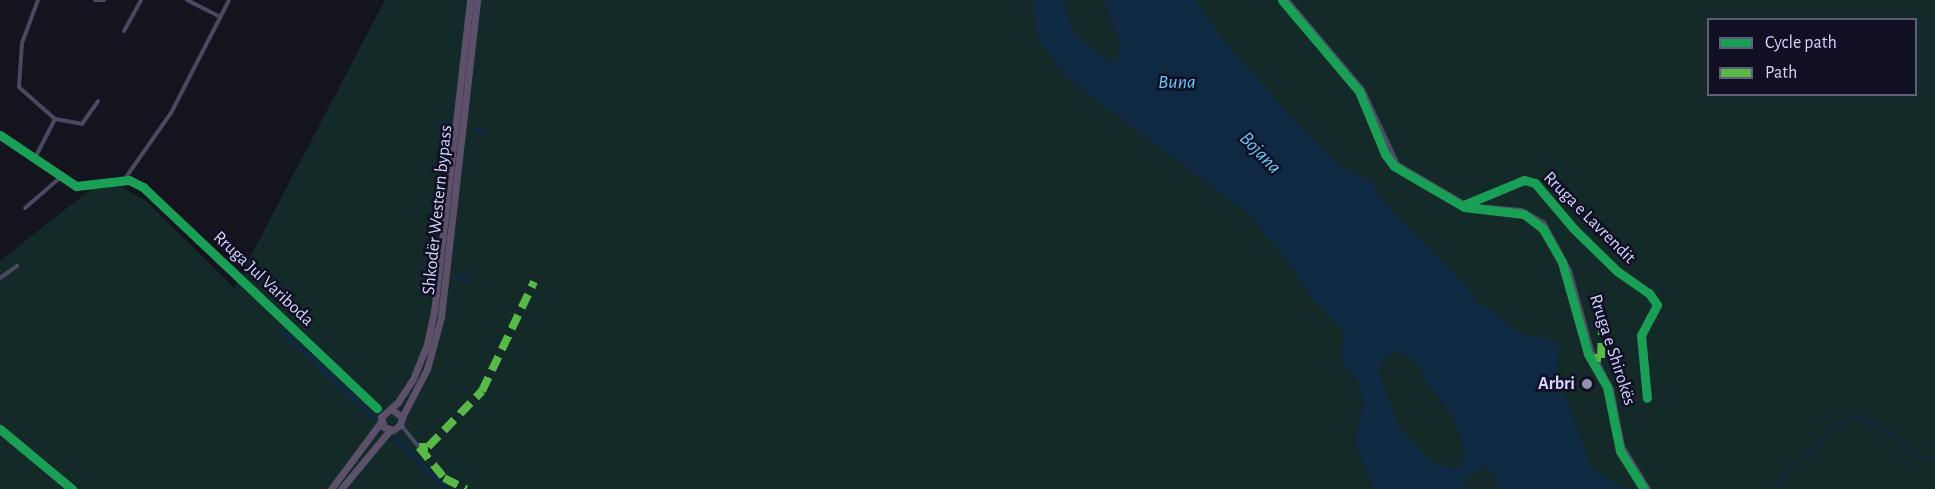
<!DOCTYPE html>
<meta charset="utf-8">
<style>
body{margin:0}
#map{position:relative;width:1935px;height:489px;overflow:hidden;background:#14141e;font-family:"Alegreya Sans",sans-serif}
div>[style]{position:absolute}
.green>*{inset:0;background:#132a28}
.water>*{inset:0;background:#102943}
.stream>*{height:1.5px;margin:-0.75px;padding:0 0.75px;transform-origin:0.75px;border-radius:0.75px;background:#102943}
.canal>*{height:5px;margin:-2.5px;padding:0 2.5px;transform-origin:2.5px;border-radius:2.5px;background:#102943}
.minor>*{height:4px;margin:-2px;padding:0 2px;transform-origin:2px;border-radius:2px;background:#494a5f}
.secondary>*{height:5px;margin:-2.5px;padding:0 2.5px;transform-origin:2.5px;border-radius:2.5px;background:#4b4f65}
.trunk>*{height:7px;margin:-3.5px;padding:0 3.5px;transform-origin:3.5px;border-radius:3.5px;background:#5c506a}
.quiet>*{height:8px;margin-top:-4px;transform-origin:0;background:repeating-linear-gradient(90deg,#58b947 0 15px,transparent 0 23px)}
.cycleway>*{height:9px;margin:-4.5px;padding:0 4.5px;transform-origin:4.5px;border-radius:4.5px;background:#1a9f57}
.dots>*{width:16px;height:16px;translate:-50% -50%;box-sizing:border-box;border:3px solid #100f23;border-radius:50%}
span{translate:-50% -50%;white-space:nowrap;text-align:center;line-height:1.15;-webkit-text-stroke:5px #100f23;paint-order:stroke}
.street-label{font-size:18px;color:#d4d4fd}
.poi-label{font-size:18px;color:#d4d4fd;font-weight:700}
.right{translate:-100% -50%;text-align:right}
.water-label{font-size:20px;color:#67c7f8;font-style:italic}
.legend{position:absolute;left:1707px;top:18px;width:210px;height:78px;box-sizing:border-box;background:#100f23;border:2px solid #5e5e7a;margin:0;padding:8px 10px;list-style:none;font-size:18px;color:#d4d4fd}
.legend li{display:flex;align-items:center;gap:12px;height:30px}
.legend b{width:30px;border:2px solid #5e5e7a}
</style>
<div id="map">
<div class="green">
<div style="clip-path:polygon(evenodd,385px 0,1935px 0,1935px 489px,0 489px,0 261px,105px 178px,145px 200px,234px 288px,385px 0,1708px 20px,1916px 20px,1916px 94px,1708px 94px,1708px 20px)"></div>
</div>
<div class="water">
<div style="clip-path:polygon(evenodd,1032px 0,1062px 0,1073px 31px,1108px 61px,1118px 57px,1121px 46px,1103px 0,1195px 0,1233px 52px,1290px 115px,1342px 167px,1372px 181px,1381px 199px,1465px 285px,1477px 303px,1493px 310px,1521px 334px,1553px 340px,1559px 348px,1556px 363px,1561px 385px,1592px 468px,1625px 489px,1498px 489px,1495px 475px,1485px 466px,1466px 478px,1463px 489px,1374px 489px,1355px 442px,1364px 400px,1357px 381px,1342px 361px,1344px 331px,1309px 294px,1283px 255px,1247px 213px,1068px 79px,1036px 35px,1032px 0,1396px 351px,1412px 360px,1454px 419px,1466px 454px,1459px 467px,1449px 468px,1429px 460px,1400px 428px,1379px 373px,1384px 357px,1396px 351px)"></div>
</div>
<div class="stream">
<div style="left:1775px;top:489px;width:30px;rotate:-56deg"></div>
<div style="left:1792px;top:464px;width:27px;rotate:-33deg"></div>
<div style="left:1815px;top:449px;width:25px;rotate:-53deg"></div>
<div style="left:1830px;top:429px;width:29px;rotate:-25deg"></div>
<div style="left:1856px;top:417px;width:31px;rotate:22deg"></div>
<div style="left:1885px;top:429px;width:42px;rotate:40.2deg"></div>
<div style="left:1917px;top:456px;width:18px;rotate:9deg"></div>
</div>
<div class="canal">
<div style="left:439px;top:122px;width:6px;rotate:9deg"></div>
<div style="left:474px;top:129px;width:10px;rotate:11deg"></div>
<div style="left:422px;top:268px;width:6px;rotate:9deg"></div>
<div style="left:457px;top:276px;width:10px;rotate:11deg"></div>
<div style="left:282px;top:331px;width:124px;rotate:43.4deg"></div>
<div style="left:395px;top:438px;width:72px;rotate:45deg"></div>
</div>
<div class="minor">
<div style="left:95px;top:0;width:9px"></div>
<div style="left:187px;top:0;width:37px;rotate:27deg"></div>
<div style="left:124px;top:31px;width:35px;rotate:-61deg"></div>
<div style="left:55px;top:119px;width:27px;rotate:10deg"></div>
<div style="left:82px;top:124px;width:28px;rotate:-55deg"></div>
<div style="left:0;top:135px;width:92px;rotate:33.9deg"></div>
<div style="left:76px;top:186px;width:53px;rotate:-6.5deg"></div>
<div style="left:129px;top:180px;width:16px;rotate:27deg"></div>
<div style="left:143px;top:187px;width:322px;rotate:43.4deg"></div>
<div style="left:36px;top:156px;width:42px;rotate:-62.8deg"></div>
<div style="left:55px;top:119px;width:48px;rotate:-138.4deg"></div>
<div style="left:19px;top:87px;width:44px;rotate:-86.1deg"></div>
<div style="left:22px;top:43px;width:46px;rotate:-69.6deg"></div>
<div style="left:124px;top:180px;width:82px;rotate:-55deg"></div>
<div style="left:171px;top:113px;width:127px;rotate:-62.8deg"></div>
<div style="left:1466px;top:204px;width:63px;rotate:-22.5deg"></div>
<div style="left:1524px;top:180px;width:11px;rotate:15deg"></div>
<div style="left:1535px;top:183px;width:60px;rotate:49.7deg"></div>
<div style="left:1574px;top:229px;width:60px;rotate:44.3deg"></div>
<div style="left:1617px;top:271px;width:39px;rotate:35deg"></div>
<div style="left:1649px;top:293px;width:14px;rotate:56deg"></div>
<div style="left:1657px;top:305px;width:34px;rotate:118deg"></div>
<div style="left:1641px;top:335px;width:63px;rotate:84.6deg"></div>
<div style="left:25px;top:208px;width:49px;rotate:-40.9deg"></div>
<div style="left:0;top:278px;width:21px;rotate:-35deg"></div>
<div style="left:401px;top:425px;width:28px;rotate:51deg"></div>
<div style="left:0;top:429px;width:94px;rotate:39.8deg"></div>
</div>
<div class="secondary">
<div style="left:1287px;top:0;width:116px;rotate:49.9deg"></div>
<div style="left:1362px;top:89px;width:83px;rotate:65deg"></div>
<div style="left:1397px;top:164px;width:81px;rotate:30.4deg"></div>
<div style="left:1467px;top:205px;width:54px;rotate:5.3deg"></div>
<div style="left:1521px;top:210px;width:25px;rotate:29deg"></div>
<div style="left:1543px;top:222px;width:55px;rotate:61.6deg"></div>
<div style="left:1569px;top:270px;width:83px;rotate:74.6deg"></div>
<div style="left:1591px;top:350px;width:44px;rotate:62.9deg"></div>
<div style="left:1611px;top:389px;width:58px;rotate:79.1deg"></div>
<div style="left:1622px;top:446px;width:50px;rotate:58.8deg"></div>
</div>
<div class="trunk">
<div style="left:391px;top:409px;width:14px;rotate:36deg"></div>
<div style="left:402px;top:417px;width:8px;rotate:104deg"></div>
<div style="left:400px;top:425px;width:9px;rotate:144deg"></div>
<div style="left:393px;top:430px;width:9px;rotate:-162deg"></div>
<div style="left:384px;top:427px;width:10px;rotate:-107deg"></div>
<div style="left:381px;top:417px;width:23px;rotate:-41deg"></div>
<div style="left:398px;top:402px;width:27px;rotate:-57deg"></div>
<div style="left:413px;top:379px;width:38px;rotate:-68deg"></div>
<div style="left:427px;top:344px;width:33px;rotate:-78deg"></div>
<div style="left:434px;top:312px;width:314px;rotate:-83.4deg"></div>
<div style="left:402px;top:417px;width:54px;rotate:-62.5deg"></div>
<div style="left:427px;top:369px;width:54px;rotate:-74.9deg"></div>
<div style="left:441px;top:317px;width:319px;rotate:-83.5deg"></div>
<div style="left:331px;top:489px;width:84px;rotate:-53.3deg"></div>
<div style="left:341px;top:489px;width:77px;rotate:-50.3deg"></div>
</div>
<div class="quiet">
<div style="left:1594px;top:358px;width:7px"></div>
<div style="left:1601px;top:358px;width:33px;rotate:-88deg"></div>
<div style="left:419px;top:447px;width:9px"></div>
<div style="left:428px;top:447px;width:78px;rotate:-46deg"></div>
<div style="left:482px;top:391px;width:121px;rotate:-64.5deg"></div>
<div style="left:419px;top:447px;width:40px;rotate:51deg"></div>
<div style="left:444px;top:478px;width:25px;rotate:27deg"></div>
</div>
<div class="cycleway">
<div style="left:1282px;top:0;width:119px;rotate:49.8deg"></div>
<div style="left:1359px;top:91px;width:68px;rotate:67.6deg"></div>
<div style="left:1385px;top:154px;width:15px;rotate:53deg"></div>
<div style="left:1394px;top:166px;width:81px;rotate:30.4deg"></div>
<div style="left:1464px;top:207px;width:60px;rotate:6.7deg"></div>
<div style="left:1524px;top:214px;width:24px;rotate:38deg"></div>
<div style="left:1543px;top:229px;width:38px;rotate:60deg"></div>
<div style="left:1562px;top:262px;width:96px;rotate:74.2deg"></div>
<div style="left:1588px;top:354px;width:38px;rotate:60deg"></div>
<div style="left:1607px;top:387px;width:65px;rotate:78.5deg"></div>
<div style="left:1620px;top:451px;width:45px;rotate:57.7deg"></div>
<div style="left:0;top:135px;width:92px;rotate:33.9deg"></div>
<div style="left:76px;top:186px;width:53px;rotate:-6.5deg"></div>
<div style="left:129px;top:180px;width:16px;rotate:27deg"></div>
<div style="left:143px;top:187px;width:322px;rotate:43.4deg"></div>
<div style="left:1466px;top:204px;width:63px;rotate:-22.5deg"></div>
<div style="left:1524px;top:180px;width:11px;rotate:15deg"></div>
<div style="left:1535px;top:183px;width:60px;rotate:49.7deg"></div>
<div style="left:1574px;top:229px;width:60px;rotate:44.3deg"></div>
<div style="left:1617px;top:271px;width:39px;rotate:35deg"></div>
<div style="left:1649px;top:293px;width:14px;rotate:56deg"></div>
<div style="left:1657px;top:305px;width:34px;rotate:118deg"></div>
<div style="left:1641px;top:335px;width:63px;rotate:84.6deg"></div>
<div style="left:0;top:429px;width:94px;rotate:39.8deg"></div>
</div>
<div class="dots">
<div style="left:1587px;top:384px;background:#9191af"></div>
</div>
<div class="street-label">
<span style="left:438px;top:210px;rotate:-84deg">Shkodër Western bypass</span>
<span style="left:1589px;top:218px;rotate:45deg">Rruga e Lavrendit</span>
<span style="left:263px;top:279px;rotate:43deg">Rruga Jul Variboda</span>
<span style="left:1612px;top:350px;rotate:72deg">Rruga e Shirokës</span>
</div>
<div class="poi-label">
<span class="right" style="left:1575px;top:384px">Arbri</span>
</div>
<div class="water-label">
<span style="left:1177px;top:82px">Buna</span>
<span style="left:1260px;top:153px;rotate:46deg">Bojana</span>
</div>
<ul class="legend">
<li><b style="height:8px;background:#1a9f57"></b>Cycle path</li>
<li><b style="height:8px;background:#58b947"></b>Path</li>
</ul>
</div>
